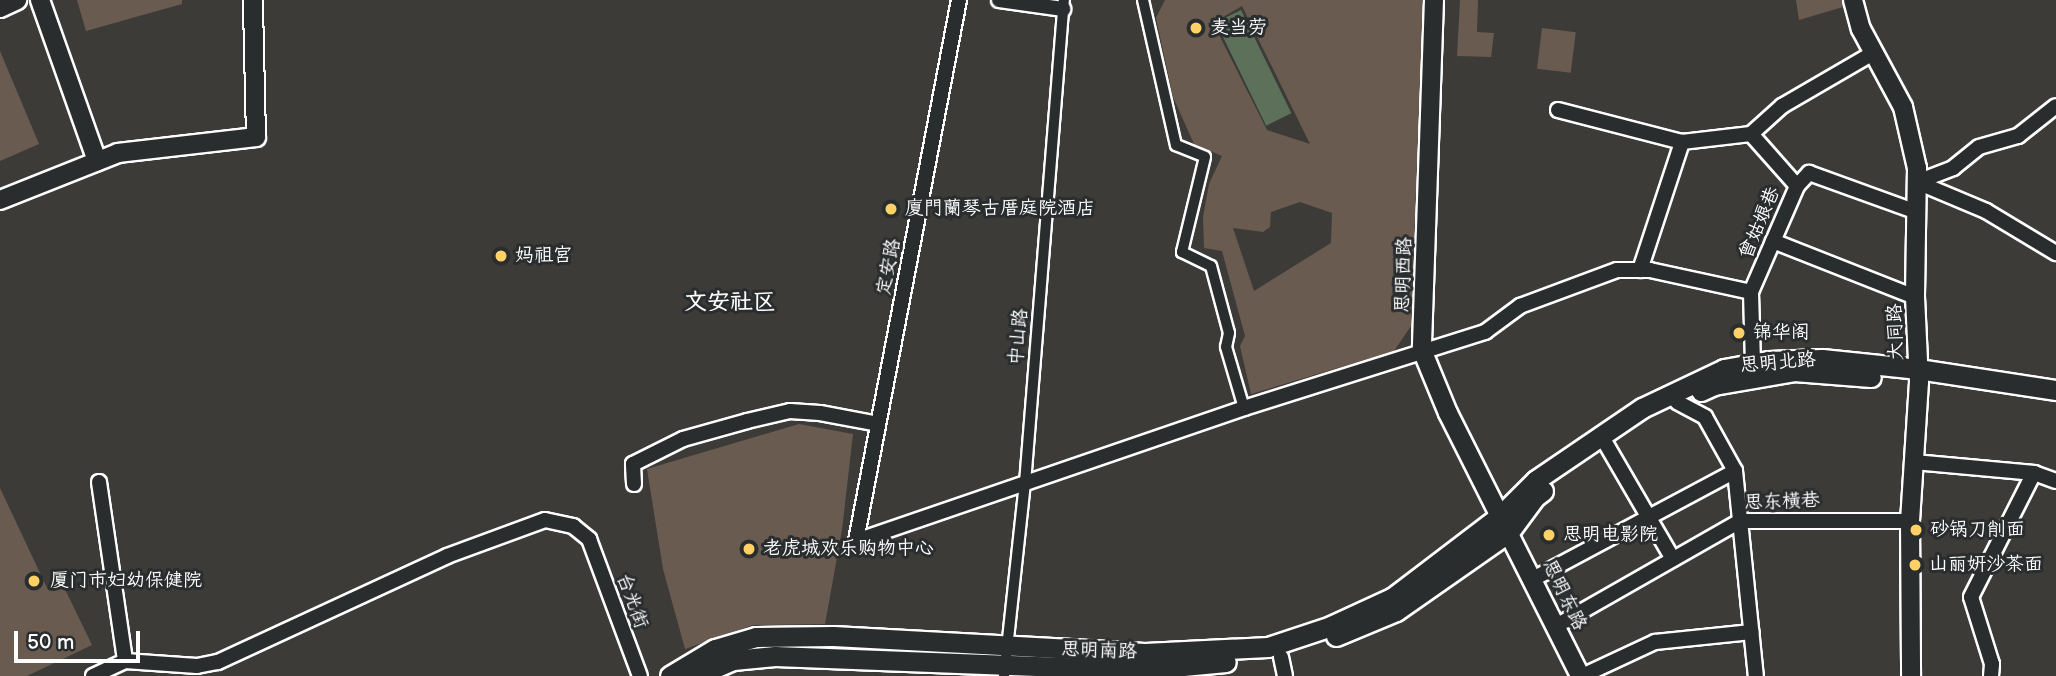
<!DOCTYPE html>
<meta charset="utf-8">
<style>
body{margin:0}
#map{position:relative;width:2056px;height:676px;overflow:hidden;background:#3d3b38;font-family:"Balsamiq Sans","LXGW WenKai TC",sans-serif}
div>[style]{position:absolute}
.green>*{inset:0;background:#5d7059;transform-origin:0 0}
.building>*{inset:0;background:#6a5b51;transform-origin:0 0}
.roads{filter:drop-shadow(2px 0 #fff) drop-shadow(-2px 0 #fff) drop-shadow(0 2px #fff) drop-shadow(0 -2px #fff)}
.pedestrian>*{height:10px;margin:-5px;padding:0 5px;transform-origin:5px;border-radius:5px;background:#2a2d2e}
.minor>*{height:14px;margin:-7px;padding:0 7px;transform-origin:7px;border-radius:7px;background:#2a2d2e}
.tertiary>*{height:18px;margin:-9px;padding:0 9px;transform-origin:9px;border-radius:9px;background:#2a2d2e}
.secondary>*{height:19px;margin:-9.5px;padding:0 9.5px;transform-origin:9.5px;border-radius:9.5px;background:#2a2d2e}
.dots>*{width:19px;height:19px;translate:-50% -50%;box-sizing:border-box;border:4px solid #2a2d2e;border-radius:50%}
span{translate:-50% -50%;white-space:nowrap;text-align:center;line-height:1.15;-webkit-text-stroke:6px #2a2d2e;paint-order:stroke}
.poi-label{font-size:19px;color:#fff}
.left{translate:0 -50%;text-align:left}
.street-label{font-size:19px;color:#fff}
.quarter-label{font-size:23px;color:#fff;font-weight:700}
.scale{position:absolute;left:14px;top:631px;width:126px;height:32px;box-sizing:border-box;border:4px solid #fff;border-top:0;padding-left:9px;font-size:21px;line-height:24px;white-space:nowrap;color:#fff;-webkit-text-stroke:5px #2a2d2e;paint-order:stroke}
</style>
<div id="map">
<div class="green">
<div style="left:1241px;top:10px;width:115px;height:28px;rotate:64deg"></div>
</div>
<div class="building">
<div style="clip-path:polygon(77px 0,182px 0,182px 4px,86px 31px)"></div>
<div style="clip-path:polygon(evenodd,1165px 0,1423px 0,1411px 326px,1394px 351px,1251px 394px,1240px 346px,1245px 336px,1222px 251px,1204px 248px,1203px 217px,1209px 184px,1222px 156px,1194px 144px,1173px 97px,1156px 18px,1165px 0,1242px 6px,1310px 144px,1267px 130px,1213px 23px,1242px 6px,1165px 0,1300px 202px,1332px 213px,1331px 243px,1254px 291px,1233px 228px,1263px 232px,1270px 227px,1271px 212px,1300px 202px)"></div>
<div style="clip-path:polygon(1460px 0,1478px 0,1477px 32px,1494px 33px,1491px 57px,1457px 56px)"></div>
<div style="clip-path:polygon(1796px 0,1842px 0,1843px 7px,1799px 20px)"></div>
<div style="left:1542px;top:28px;width:34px;height:41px;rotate:7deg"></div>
<div style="clip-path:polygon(0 51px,39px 144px,0 161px)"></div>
<div style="clip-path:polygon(799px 424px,853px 434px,842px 530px,825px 624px,753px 625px,685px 649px,663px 569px,647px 469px)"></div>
<div style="clip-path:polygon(0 488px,48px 590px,62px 583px,92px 645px,27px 676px,0 676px)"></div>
</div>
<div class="roads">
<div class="pedestrian">
<div style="left:1143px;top:0;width:149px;rotate:77.2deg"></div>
<div style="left:1176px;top:145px;width:31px;rotate:22deg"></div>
<div style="left:1205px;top:157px;width:98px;rotate:103.6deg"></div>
<div style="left:1182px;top:252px;width:32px;rotate:26deg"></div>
<div style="left:1211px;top:266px;width:69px;rotate:75deg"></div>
<div style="left:1229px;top:333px;width:14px;rotate:102deg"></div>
<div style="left:1226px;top:347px;width:64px;rotate:73.6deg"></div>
<div style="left:1004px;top:676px;width:194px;rotate:-83.8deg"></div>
<div style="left:1025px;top:483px;width:485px;rotate:-85.4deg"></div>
</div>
<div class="minor">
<div style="left:959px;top:0;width:551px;rotate:100.78deg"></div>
<div style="left:856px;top:541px;width:410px;rotate:-18.9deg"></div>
<div style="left:1244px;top:408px;width:253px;rotate:-17.5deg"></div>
<div style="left:1485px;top:332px;width:44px;rotate:-36.6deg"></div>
<div style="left:1520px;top:306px;width:103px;rotate:-20.4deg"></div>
<div style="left:1617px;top:270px;width:33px"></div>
<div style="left:1650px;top:270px;width:103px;rotate:12.3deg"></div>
<div style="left:999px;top:0;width:65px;rotate:8deg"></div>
<div style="left:1558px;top:110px;width:128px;rotate:14.5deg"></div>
<div style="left:1682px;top:142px;width:69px;rotate:-6.6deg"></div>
<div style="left:1751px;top:134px;width:42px;rotate:-42.1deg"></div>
<div style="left:1782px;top:106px;width:105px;rotate:-30.2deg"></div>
<div style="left:1751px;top:134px;width:69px;rotate:48.5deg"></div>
<div style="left:1917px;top:182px;width:39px;rotate:-21deg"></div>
<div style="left:1953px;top:168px;width:33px;rotate:-39deg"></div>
<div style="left:1979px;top:147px;width:41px;rotate:-15.8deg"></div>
<div style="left:2018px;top:136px;width:48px;rotate:-38.3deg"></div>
<div style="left:1917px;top:182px;width:75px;rotate:22.8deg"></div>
<div style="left:1986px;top:211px;width:82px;rotate:31deg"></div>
<div style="left:1773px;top:241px;width:153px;rotate:21.5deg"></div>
<div style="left:1640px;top:270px;width:135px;rotate:-71.8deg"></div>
<div style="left:1753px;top:364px;width:72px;rotate:-91.6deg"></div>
<div style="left:1751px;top:292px;width:116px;rotate:-66.5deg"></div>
<div style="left:1797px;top:186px;width:18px;rotate:-47deg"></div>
<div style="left:1809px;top:173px;width:115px;rotate:19.9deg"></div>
<div style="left:1677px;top:402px;width:32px;rotate:28deg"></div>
<div style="left:1705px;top:417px;width:62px;rotate:60.9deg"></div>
<div style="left:1735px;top:471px;width:206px;rotate:84.2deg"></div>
<div style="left:1606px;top:444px;width:133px;rotate:59.8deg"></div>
<div style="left:1914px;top:462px;width:121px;rotate:5.2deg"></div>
<div style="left:2034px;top:473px;width:23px;rotate:20deg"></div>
<div style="left:99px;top:482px;width:181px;rotate:81.7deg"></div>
<div style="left:634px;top:484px;width:20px;rotate:-93deg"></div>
<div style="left:633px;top:464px;width:56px;rotate:-26.6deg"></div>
<div style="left:683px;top:439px;width:66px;rotate:-15.7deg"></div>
<div style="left:747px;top:421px;width:44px;rotate:-13.1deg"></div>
<div style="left:790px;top:411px;width:30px;rotate:4deg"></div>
<div style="left:820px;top:413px;width:59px;rotate:10.7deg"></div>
<div style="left:1533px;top:579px;width:229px;rotate:-28.1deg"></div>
<div style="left:1556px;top:626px;width:212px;rotate:-29.7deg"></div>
<div style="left:1740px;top:521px;width:170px"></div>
<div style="left:1281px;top:657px;width:19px;rotate:78deg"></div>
<div style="left:93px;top:676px;width:35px;rotate:-25deg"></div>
<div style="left:125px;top:661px;width:72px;rotate:4deg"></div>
<div style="left:197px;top:666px;width:21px;rotate:-11deg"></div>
<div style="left:218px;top:662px;width:252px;rotate:-24.8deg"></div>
<div style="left:447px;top:556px;width:104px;rotate:-20.2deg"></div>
<div style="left:545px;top:520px;width:29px;rotate:12deg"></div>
<div style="left:573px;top:526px;width:21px;rotate:39deg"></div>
<div style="left:589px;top:539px;width:146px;rotate:69.6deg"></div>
<div style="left:1582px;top:676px;width:81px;rotate:-25deg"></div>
<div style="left:1655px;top:642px;width:97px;rotate:-5.9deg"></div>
<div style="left:1991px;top:676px;width:12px;rotate:-85deg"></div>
<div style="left:1992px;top:664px;width:70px;rotate:-107.4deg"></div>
<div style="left:1971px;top:597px;width:139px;rotate:-63.1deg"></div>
</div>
<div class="tertiary">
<div style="left:40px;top:0;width:171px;rotate:70.5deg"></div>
<div style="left:1434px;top:0;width:350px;rotate:92deg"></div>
<div style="left:1422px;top:350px;width:68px;rotate:67.6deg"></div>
<div style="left:1448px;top:413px;width:294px;rotate:63.3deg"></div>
<div style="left:1853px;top:0;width:30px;rotate:75deg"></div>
<div style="left:1861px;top:29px;width:89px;rotate:61.7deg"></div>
<div style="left:1903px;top:107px;width:63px;rotate:77.1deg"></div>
<div style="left:1917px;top:168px;width:129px;rotate:90.9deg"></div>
<div style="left:1915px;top:297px;width:85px;rotate:87.3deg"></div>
<div style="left:1919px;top:382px;width:139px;rotate:93.7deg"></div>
<div style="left:1910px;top:521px;width:155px;rotate:89.6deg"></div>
<div style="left:0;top:8px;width:19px;rotate:-25deg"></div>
<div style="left:0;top:200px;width:127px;rotate:-21.7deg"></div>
<div style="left:118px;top:153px;width:139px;rotate:-6.6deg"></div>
<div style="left:256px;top:137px;width:137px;rotate:-91.3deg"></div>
</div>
<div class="secondary">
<div style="left:1701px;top:391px;width:14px;rotate:-25deg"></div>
<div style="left:1714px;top:385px;width:81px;rotate:-9.9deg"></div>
<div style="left:1794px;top:371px;width:77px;rotate:4.5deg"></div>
<div style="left:1336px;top:636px;width:65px;rotate:-22.6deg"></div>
<div style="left:1396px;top:611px;width:138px;rotate:-35deg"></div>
<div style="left:1509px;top:532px;width:44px;rotate:-53.4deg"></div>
<div style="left:1535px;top:497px;width:10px;rotate:-37deg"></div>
<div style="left:670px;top:676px;width:52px;rotate:-31deg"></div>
<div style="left:715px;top:649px;width:43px;rotate:-16.3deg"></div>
<div style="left:756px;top:637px;width:77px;rotate:-0.7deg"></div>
<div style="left:833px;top:636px;width:312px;rotate:3.1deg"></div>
<div style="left:1145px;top:653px;width:123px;rotate:-2.8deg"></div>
<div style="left:1268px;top:647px;width:66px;rotate:-18.4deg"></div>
<div style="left:1331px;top:626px;width:67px;rotate:-24.7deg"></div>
<div style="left:1392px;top:598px;width:137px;rotate:-37.3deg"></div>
<div style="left:1501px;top:515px;width:49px;rotate:-45deg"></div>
<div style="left:1536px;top:480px;width:128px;rotate:-34.2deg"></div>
<div style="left:1642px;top:408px;width:91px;rotate:-25.4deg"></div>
<div style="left:1724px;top:369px;width:46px;rotate:-10.1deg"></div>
<div style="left:1769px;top:361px;width:53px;rotate:-2.2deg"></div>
<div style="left:1822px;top:359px;width:97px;rotate:5.9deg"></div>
<div style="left:1918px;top:369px;width:140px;rotate:8.7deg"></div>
<div style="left:696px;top:676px;width:40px;rotate:-23.4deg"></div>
<div style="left:733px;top:660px;width:42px;rotate:-5.4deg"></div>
<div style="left:775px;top:656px;width:366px;rotate:2.2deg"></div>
<div style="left:1141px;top:670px;width:85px;rotate:-5.4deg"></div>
</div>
</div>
<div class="dots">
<div style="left:1196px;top:28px;background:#ffd166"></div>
<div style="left:891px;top:209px;background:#ffd166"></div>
<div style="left:501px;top:256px;background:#ffd166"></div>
<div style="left:1739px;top:333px;background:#ffd166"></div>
<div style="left:1916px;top:530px;background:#ffd166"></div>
<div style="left:1549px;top:535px;background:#ffd166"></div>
<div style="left:749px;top:549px;background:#ffd166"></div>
<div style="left:1915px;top:565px;background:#ffd166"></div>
<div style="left:34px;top:581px;background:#ffd166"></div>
</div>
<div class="poi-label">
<span class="left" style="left:1210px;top:28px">麦当劳</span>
<span class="left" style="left:905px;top:209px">廈門蘭琴古厝庭院酒店</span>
<span class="left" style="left:515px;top:256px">妈祖宫</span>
<span class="left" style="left:1753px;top:333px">锦华阁</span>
<span class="left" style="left:1930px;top:530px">砂锅刀削面</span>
<span class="left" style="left:1563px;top:535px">思明电影院</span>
<span class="left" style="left:763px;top:549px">老虎城欢乐购物中心</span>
<span class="left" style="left:1929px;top:565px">山丽妍沙茶面</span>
<span class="left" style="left:50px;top:581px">厦门市妇幼保健院</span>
</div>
<div class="street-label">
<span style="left:1760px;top:223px;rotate:-67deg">曾姑娘巷</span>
<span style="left:889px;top:267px;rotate:-79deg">定安路</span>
<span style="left:1404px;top:275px;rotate:-88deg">思明西路</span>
<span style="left:1896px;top:332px;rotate:-92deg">大同路</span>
<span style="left:1019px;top:337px;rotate:-85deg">中山路</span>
<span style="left:1778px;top:363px;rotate:-5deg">思明北路</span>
<span style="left:1782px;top:502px;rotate:-2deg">思东横巷</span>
<span style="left:1564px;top:595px;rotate:64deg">思明东路</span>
<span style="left:632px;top:601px;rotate:70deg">台光街</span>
<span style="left:1099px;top:651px;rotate:2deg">思明南路</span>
</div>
<div class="quarter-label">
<span style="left:730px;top:302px">文安社区</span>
</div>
<div class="scale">50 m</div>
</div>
